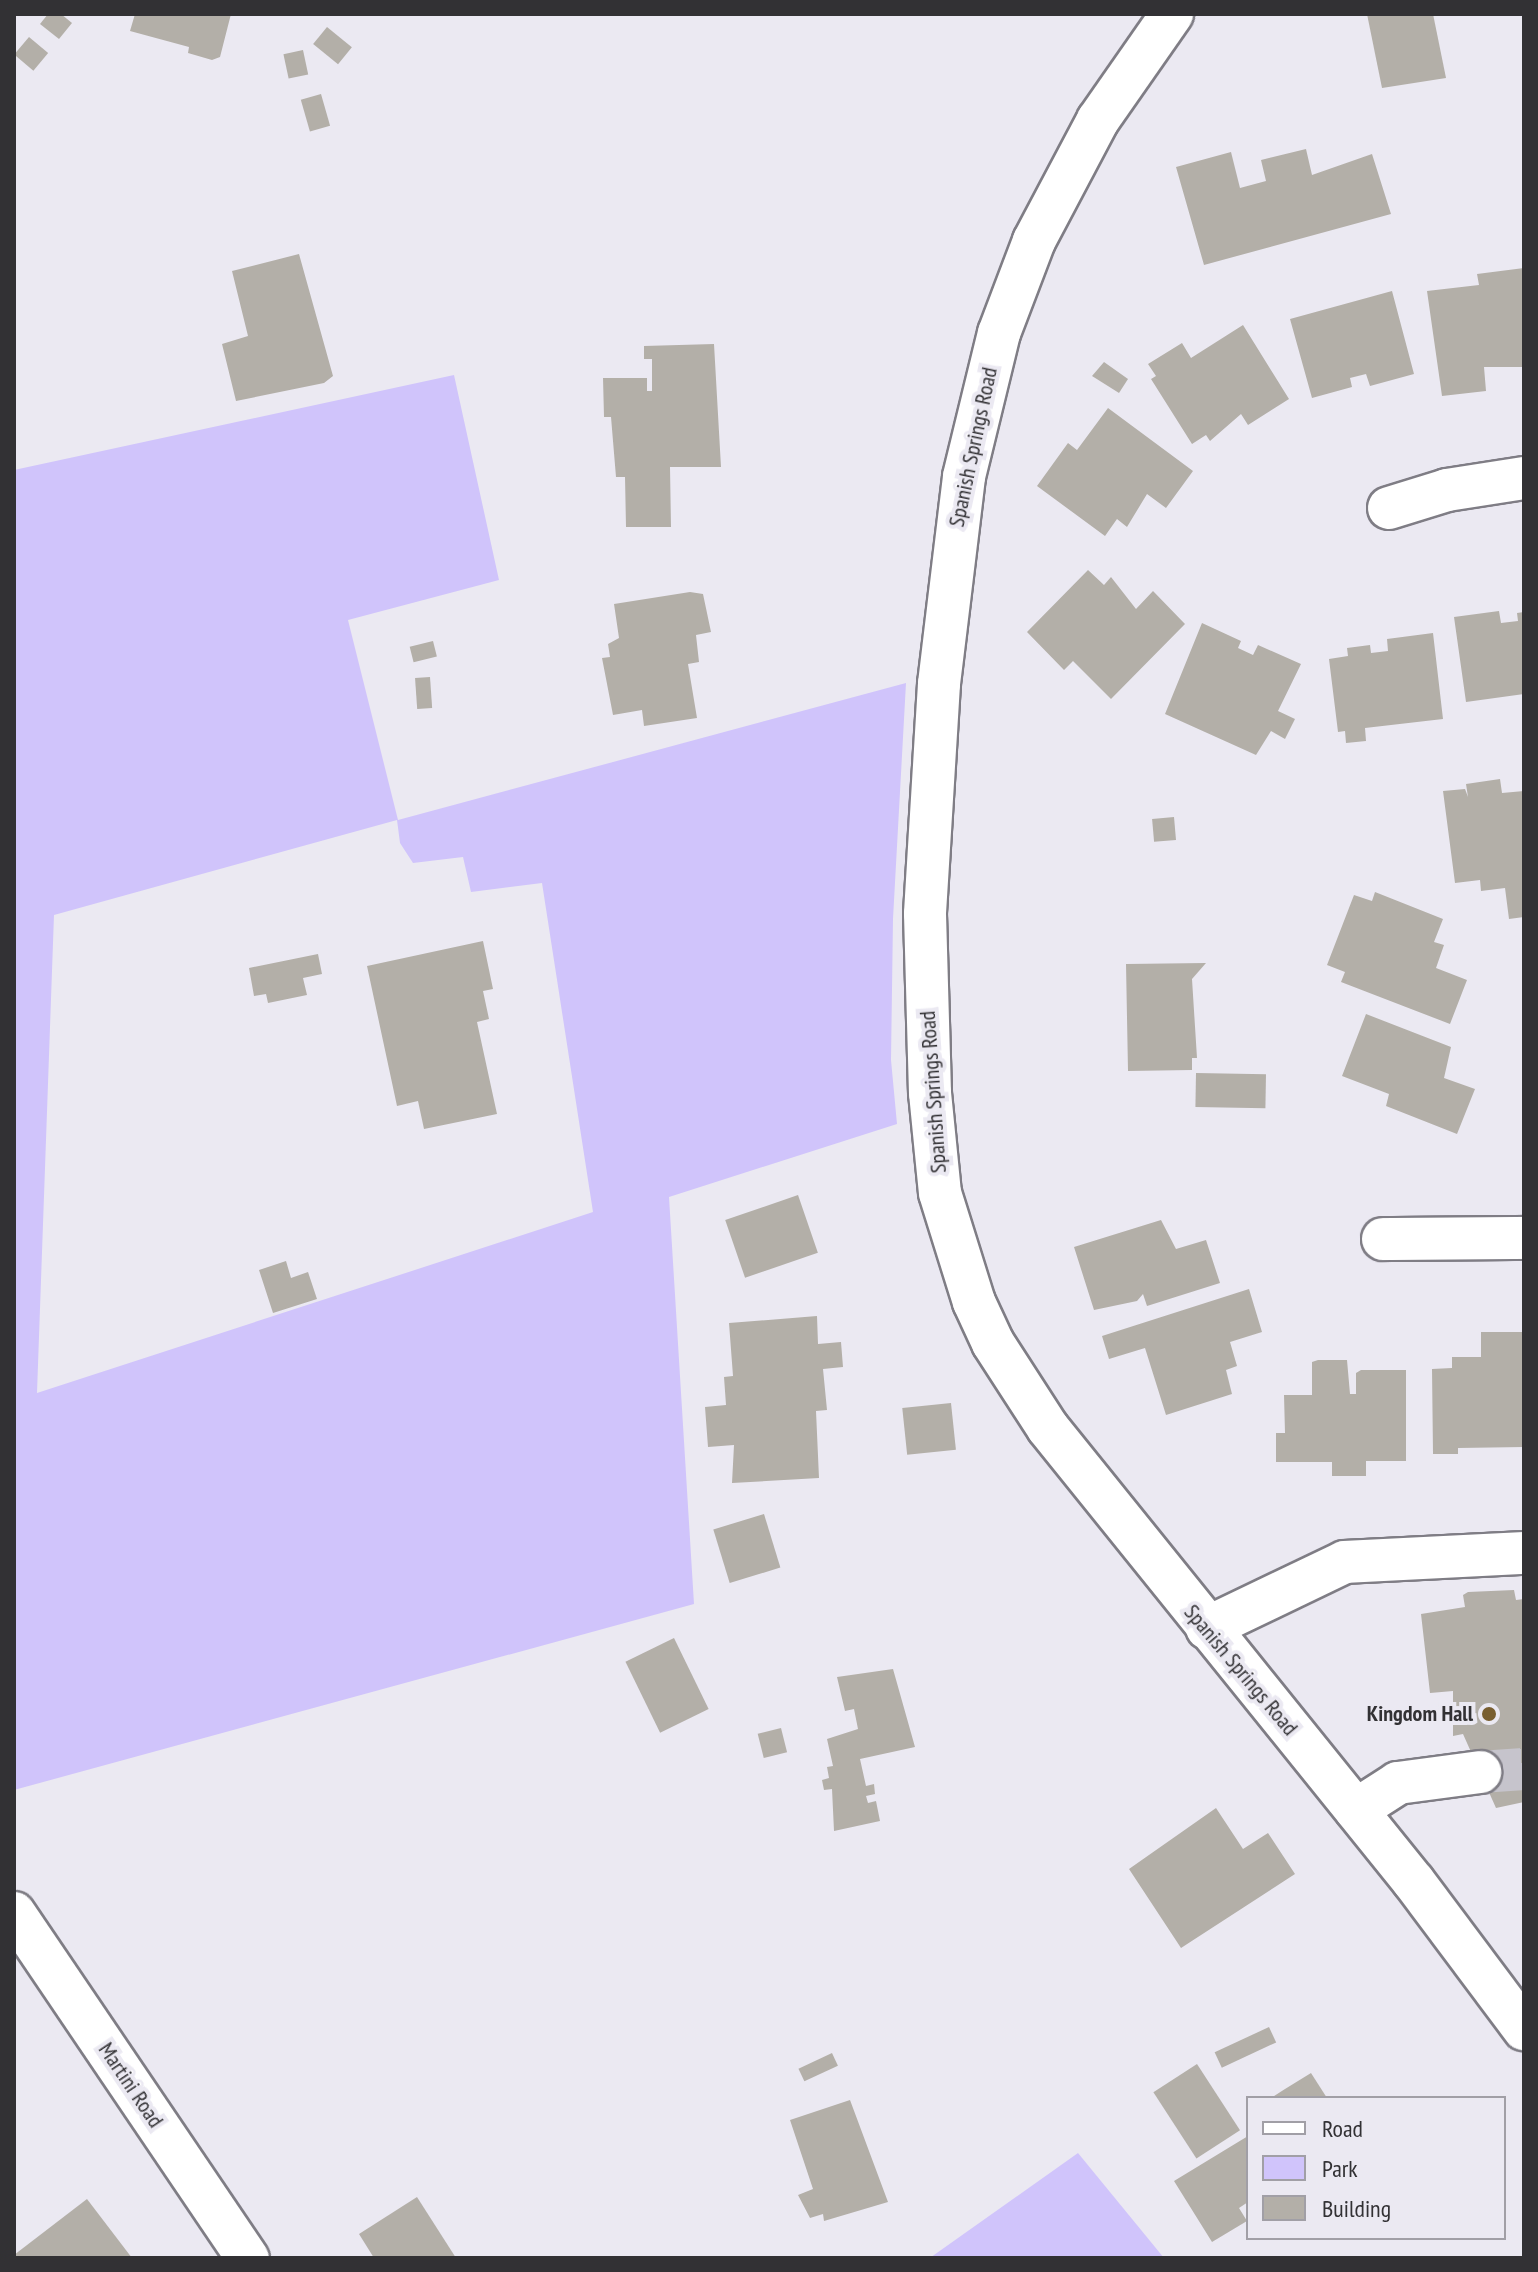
<!DOCTYPE html>
<style>
body{margin:0}
#map{position:relative;width:1538px;height:2272px;overflow:hidden;background:#ebe9f2;font-family:"PT Sans Narrow",sans-serif}
div>[style]{position:absolute}
.green>*{inset:0;background:#d0c4fb}
.building>*{inset:0;background:#b3afa8;transform-origin:0 0}
.minor-tunnel>*{height:42px;margin-top:-21px;transform-origin:0;background:repeating-linear-gradient(90deg,#c6c4cc 0 42px,transparent 0 63px)}
.roads{filter:drop-shadow(2px 0 #7f7d85) drop-shadow(-2px 0 #7f7d85) drop-shadow(0 2px #7f7d85) drop-shadow(0 -2px #7f7d85)}
.minor>*{height:42px;margin:-21px;padding:0 21px;transform-origin:21px;border-radius:21px;background:#fff}
.dots>*{width:22px;height:22px;translate:-50% -50%;box-sizing:border-box;border:4px solid #ebe9f2;border-radius:50%}
span{translate:-50% -50%;white-space:nowrap;text-align:center;line-height:1.15;-webkit-text-stroke:8px #ebe9f2;paint-order:stroke}
.street-label{font-size:22px;color:#323134}
.poi-label{font-size:22px;color:#323134;font-weight:700}
.right{translate:-100% -50%;text-align:right}
.frame{position:absolute;inset:0;border:16px solid #323134;pointer-events:none}
.legend{position:absolute;left:1246px;top:2096px;width:260px;height:144px;box-sizing:border-box;background:#ebe9f2;border:2px solid #a19fa6;margin:0;padding:10px 14px;list-style:none;font-size:24px;color:#323134}
.legend li{display:flex;align-items:center;gap:16px;height:40px}
.legend b{width:40px;border:2px solid #a19fa6}
</style>
<div id="map">
<div class="green">
<div style="clip-path:polygon(evenodd,454px 375px,499px 580px,348px 620px,398px 820px,906px 683px,893px 919px,891px 1060px,897px 1124px,669px 1197px,694px 1604px,14px 1790px,14px 470px,454px 375px,397px 820px,400px 843px,413px 863px,463px 857px,471px 892px,542px 883px,593px 1212px,37px 1393px,54px 915px,397px 820px)"></div>
<div style="clip-path:polygon(1078px 2153px,1164px 2258px,930px 2258px,934px 2255px)"></div>
</div>
<div class="building">
<div style="clip-path:polygon(48px 14px,61px 14px,72px 23px,59px 39px,40px 24px)"></div>
<div style="clip-path:polygon(135px 14px,231px 14px,220px 57px,212px 60px,188px 53px,189px 47px,130px 31px)"></div>
<div style="clip-path:polygon(1367px 14px,1433px 14px,1446px 78px,1382px 88px)"></div>
<div style="left:327px;top:27px;width:32px;height:22px;rotate:39deg"></div>
<div style="left:29px;top:37px;width:25px;height:23px;rotate:40deg"></div>
<div style="left:303px;top:50px;width:25px;height:20px;rotate:78deg"></div>
<div style="left:321px;top:94px;width:33px;height:21px;rotate:74deg"></div>
<div style="clip-path:polygon(1306px 149px,1312px 175px,1372px 154px,1391px 214px,1204px 265px,1176px 167px,1231px 152px,1240px 188px,1266px 181px,1261px 160px)"></div>
<div style="clip-path:polygon(299px 254px,333px 376px,324px 383px,236px 401px,222px 344px,248px 336px,232px 271px)"></div>
<div style="clip-path:polygon(1524px 268px,1523px 367px,1484px 367px,1486px 391px,1442px 396px,1427px 291px,1479px 285px,1477px 274px)"></div>
<div style="clip-path:polygon(1392px 291px,1414px 374px,1370px 386px,1366px 374px,1350px 378px,1352px 387px,1312px 398px,1290px 319px)"></div>
<div style="clip-path:polygon(1243px 325px,1289px 399px,1248px 425px,1241px 414px,1210px 441px,1206px 435px,1192px 444px,1151px 379px,1156px 376px,1148px 364px,1182px 343px,1191px 358px)"></div>
<div style="clip-path:polygon(714px 344px,721px 467px,670px 467px,671px 527px,626px 527px,625px 477px,616px 477px,611px 417px,604px 417px,603px 378px,647px 378px,647px 391px,652px 391px,652px 359px,644px 359px,644px 346px)"></div>
<div style="clip-path:polygon(1104px 362px,1128px 379px,1119px 393px,1092px 376px)"></div>
<div style="clip-path:polygon(1108px 408px,1193px 471px,1166px 508px,1147px 494px,1127px 527px,1117px 519px,1105px 536px,1037px 486px,1068px 443px,1077px 450px)"></div>
<div style="clip-path:polygon(1088px 570px,1104px 585px,1111px 577px,1136px 609px,1153px 591px,1185px 624px,1111px 699px,1073px 661px,1064px 670px,1027px 632px)"></div>
<div style="clip-path:polygon(690px 592px,703px 594px,711px 632px,696px 635px,699px 662px,688px 664px,697px 718px,644px 726px,642px 710px,613px 715px,602px 658px,610px 657px,608px 644px,619px 638px,614px 604px)"></div>
<div style="clip-path:polygon(1499px 611px,1501px 623px,1518px 621px,1517px 613px,1524px 612px,1524px 694px,1466px 702px,1454px 617px)"></div>
<div style="clip-path:polygon(1202px 623px,1241px 641px,1238px 648px,1253px 655px,1258px 645px,1301px 664px,1278px 711px,1295px 719px,1285px 739px,1271px 731px,1256px 755px,1165px 714px)"></div>
<div style="clip-path:polygon(1433px 633px,1443px 719px,1365px 728px,1366px 741px,1346px 743px,1345px 731px,1338px 732px,1329px 659px,1348px 656px,1347px 648px,1370px 645px,1371px 653px,1388px 651px,1387px 639px)"></div>
<div style="left:433px;top:641px;width:16px;height:24px;rotate:76deg"></div>
<div style="left:430px;top:677px;width:31px;height:15px;rotate:86deg"></div>
<div style="clip-path:polygon(1500px 779px,1502px 793px,1524px 791px,1524px 917px,1509px 919px,1505px 888px,1481px 891px,1480px 880px,1455px 883px,1443px 791px,1465px 789px,1468px 797px,1466px 784px)"></div>
<div style="left:1174px;top:817px;width:23px;height:22px;rotate:85deg"></div>
<div style="clip-path:polygon(1375px 892px,1443px 919px,1434px 942px,1444px 945px,1436px 968px,1467px 980px,1450px 1024px,1341px 982px,1345px 972px,1327px 965px,1354px 895px,1372px 901px)"></div>
<div style="clip-path:polygon(483px 941px,493px 989px,483px 991px,489px 1019px,477px 1022px,497px 1114px,424px 1129px,418px 1101px,397px 1106px,367px 966px)"></div>
<div style="clip-path:polygon(318px 954px,322px 974px,303px 978px,307px 995px,268px 1003px,266px 994px,254px 996px,249px 968px)"></div>
<div style="clip-path:polygon(1206px 963px,1192px 979px,1197px 1058px,1192px 1058px,1192px 1070px,1128px 1071px,1126px 964px)"></div>
<div style="clip-path:polygon(1366px 1014px,1451px 1047px,1444px 1078px,1475px 1089px,1457px 1134px,1386px 1106px,1389px 1094px,1342px 1076px)"></div>
<div style="left:1196px;top:1073px;width:70px;height:34px;rotate:1deg"></div>
<div style="left:798px;top:1195px;width:61px;height:77px;rotate:71deg"></div>
<div style="clip-path:polygon(1161px 1220px,1176px 1249px,1206px 1240px,1220px 1283px,1147px 1306px,1143px 1294px,1137px 1301px,1094px 1310px,1074px 1247px)"></div>
<div style="clip-path:polygon(286px 1261px,291px 1278px,308px 1272px,317px 1299px,273px 1313px,259px 1270px)"></div>
<div style="clip-path:polygon(1249px 1289px,1262px 1332px,1230px 1342px,1237px 1366px,1226px 1370px,1232px 1394px,1166px 1415px,1145px 1348px,1109px 1359px,1102px 1336px)"></div>
<div style="clip-path:polygon(817px 1316px,818px 1344px,841px 1342px,843px 1367px,823px 1369px,827px 1410px,816px 1411px,819px 1478px,732px 1483px,734px 1445px,708px 1447px,705px 1407px,726px 1405px,724px 1377px,733px 1376px,729px 1323px)"></div>
<div style="clip-path:polygon(1481px 1332px,1524px 1332px,1524px 1447px,1458px 1448px,1458px 1454px,1433px 1454px,1432px 1369px,1452px 1368px,1452px 1357px,1481px 1357px)"></div>
<div style="clip-path:polygon(1318px 1360px,1347px 1360px,1350px 1394px,1356px 1394px,1356px 1373px,1361px 1370px,1406px 1370px,1406px 1461px,1366px 1461px,1366px 1476px,1332px 1476px,1332px 1462px,1276px 1462px,1276px 1433px,1285px 1433px,1284px 1395px,1312px 1395px,1312px 1362px)"></div>
<div style="left:951px;top:1403px;width:47px;height:49px;rotate:84deg"></div>
<div style="left:764px;top:1514px;width:56px;height:53px;rotate:73deg"></div>
<div style="clip-path:polygon(1514px 1590px,1516px 1600px,1524px 1599px,1524px 1802px,1496px 1808px,1463px 1734px,1453px 1736px,1453px 1691px,1430px 1693px,1421px 1614px,1465px 1607px,1463px 1595px,1468px 1592px)"></div>
<div style="left:674px;top:1638px;width:79px;height:54px;rotate:64deg"></div>
<div style="clip-path:polygon(893px 1669px,915px 1747px,860px 1759px,866px 1786px,874px 1784px,875px 1794px,866px 1796px,868px 1803px,876px 1801px,880px 1821px,834px 1831px,832px 1789px,824px 1790px,822px 1780px,829px 1778px,827px 1767px,833px 1766px,827px 1739px,858px 1729px,854px 1709px,845px 1711px,837px 1677px)"></div>
<div style="left:781px;top:1728px;width:25px;height:24px;rotate:76deg"></div>
<div style="clip-path:polygon(1216px 1808px,1243px 1849px,1268px 1833px,1295px 1874px,1181px 1948px,1129px 1869px)"></div>
<div style="left:1269px;top:2027px;width:17px;height:60px;rotate:65deg"></div>
<div style="left:832px;top:2053px;width:14px;height:37px;rotate:65deg"></div>
<div style="left:1197px;top:2064px;width:79px;height:52px;rotate:57deg"></div>
<div style="clip-path:polygon(1311px 2073px,1327px 2098px,1271px 2098px,1285px 2089px)"></div>
<div style="clip-path:polygon(850px 2100px,888px 2202px,824px 2221px,823px 2214px,810px 2218px,798px 2195px,813px 2189px,790px 2120px)"></div>
<div style="clip-path:polygon(1248px 2136px,1248px 2202px,1239px 2208px,1247px 2221px,1212px 2242px,1174px 2181px)"></div>
<div style="clip-path:polygon(417px 2197px,456px 2258px,374px 2258px,359px 2234px)"></div>
<div style="clip-path:polygon(87px 2199px,132px 2258px,14px 2258px,14px 2255px)"></div>
</div>
<div class="minor-tunnel">
<div style="left:1480px;top:1772px;width:44px;rotate:-3.9deg"></div>
</div>
<div class="roads">
<div class="minor">
<div style="left:1172px;top:14px;width:129px;rotate:124.9deg"></div>
<div style="left:1098px;top:120px;width:137px;rotate:117.9deg"></div>
<div style="left:1034px;top:241px;width:98px;rotate:110.8deg"></div>
<div style="left:999px;top:333px;width:148px;rotate:103.7deg"></div>
<div style="left:964px;top:477px;width:209px;rotate:96.9deg"></div>
<div style="left:939px;top:684px;width:230px;rotate:93.5deg"></div>
<div style="left:925px;top:914px;width:179px;rotate:88.4deg"></div>
<div style="left:930px;top:1093px;width:100px;rotate:84.3deg"></div>
<div style="left:940px;top:1193px;width:114px;rotate:72.7deg"></div>
<div style="left:974px;top:1302px;width:45px;rotate:65.1deg"></div>
<div style="left:993px;top:1343px;width:101px;rotate:57.1deg"></div>
<div style="left:1048px;top:1428px;width:583px;rotate:51.13deg"></div>
<div style="left:1414px;top:1882px;width:184px;rotate:53.2deg"></div>
<div style="left:1389px;top:508px;width:61px;rotate:-17.2deg"></div>
<div style="left:1447px;top:490px;width:78px;rotate:-8.9deg"></div>
<div style="left:1383px;top:1239px;width:141px;rotate:-0.4deg"></div>
<div style="left:1207px;top:1628px;width:153px;rotate:-25.6deg"></div>
<div style="left:1345px;top:1562px;width:179px;rotate:-2.9deg"></div>
<div style="left:1356px;top:1810px;width:50px;rotate:-32.7deg"></div>
<div style="left:1398px;top:1783px;width:83px;rotate:-7.6deg"></div>
<div style="left:14px;top:1913px;width:417px;rotate:55.9deg"></div>
</div>
</div>
<div class="dots">
<div style="left:1489px;top:1714px;background:#795f31"></div>
</div>
<div class="street-label">
<span style="left:973px;top:447px;rotate:-78deg">Spanish Springs Road</span>
<span style="left:933px;top:1092px;rotate:-94deg">Spanish Springs Road</span>
<span style="left:1241px;top:1670px;rotate:50deg">Spanish Springs Road</span>
<span style="left:131px;top:2085px;rotate:56deg">Martini Road</span>
</div>
<div class="poi-label">
<span class="right" style="left:1473px;top:1714px">Kingdom Hall</span>
</div>
<div class="frame"></div>
<ul class="legend">
<li><b style="height:10px;background:#fff"></b>Road</li>
<li><b style="height:22px;background:#d0c4fb"></b>Park</li>
<li><b style="height:22px;background:#b3afa8"></b>Building</li>
</ul>
</div>
